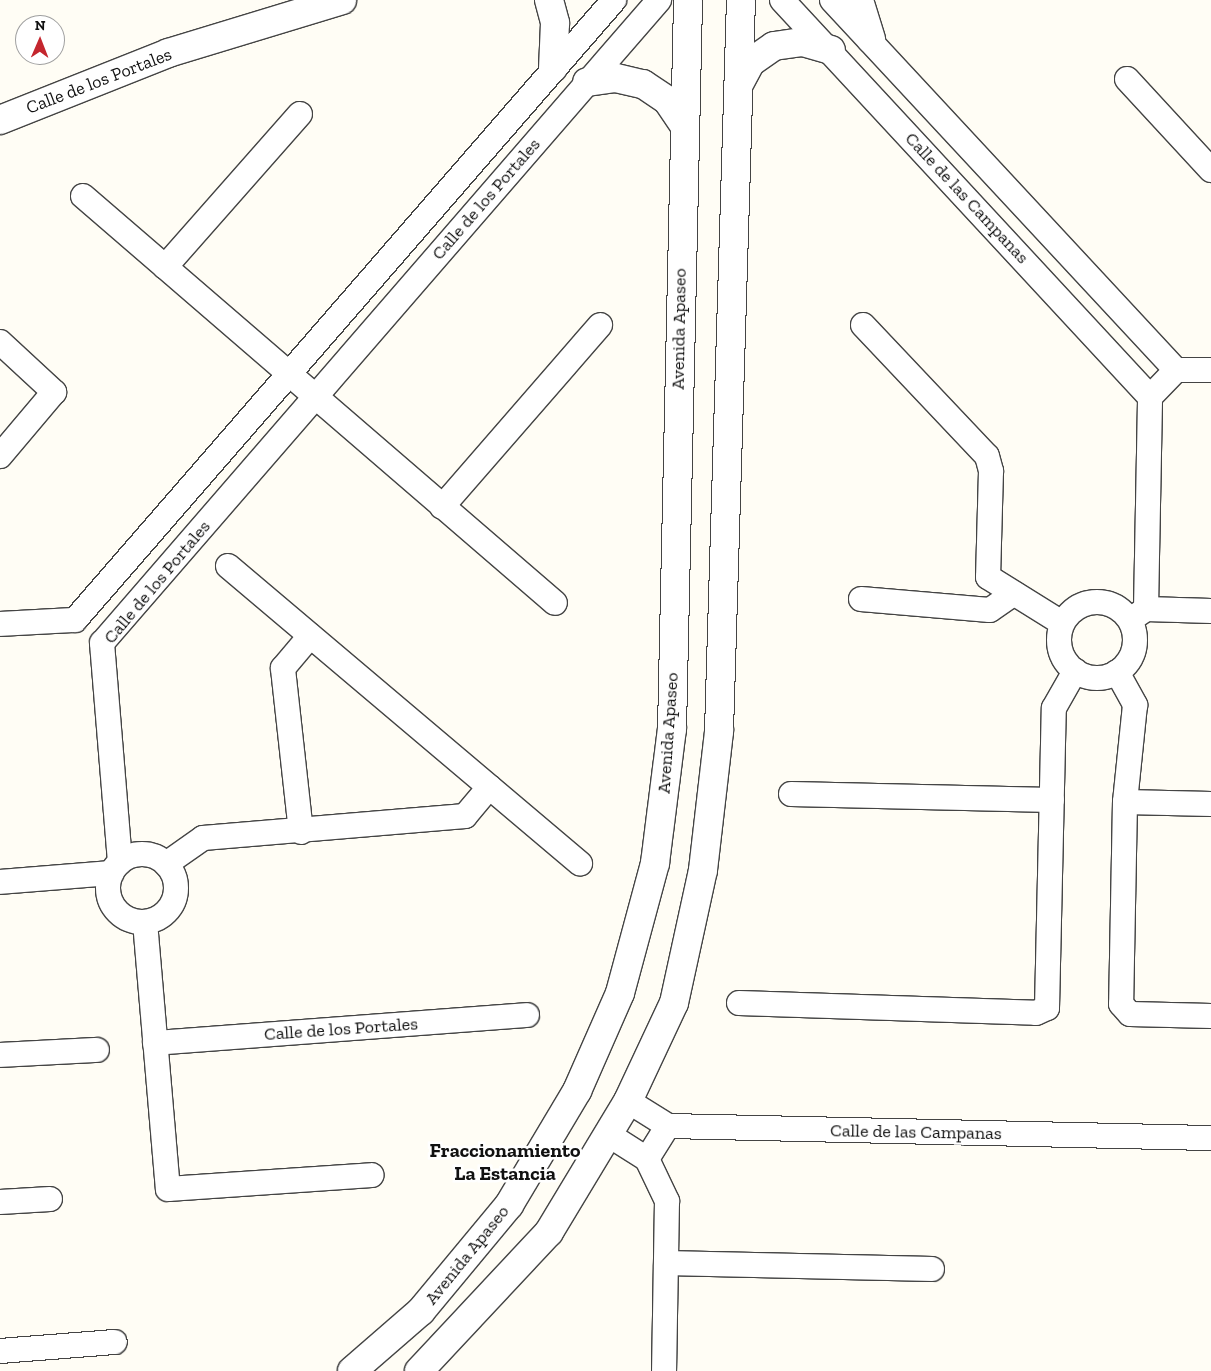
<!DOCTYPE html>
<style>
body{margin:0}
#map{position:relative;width:1211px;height:1371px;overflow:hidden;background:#fffdf5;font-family:"Zilla Slab",serif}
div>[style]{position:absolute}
.roads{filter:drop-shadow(1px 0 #444) drop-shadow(-1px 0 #444) drop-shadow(0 1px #444) drop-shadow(0 -1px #444)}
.minor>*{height:24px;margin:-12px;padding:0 12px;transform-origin:12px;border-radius:12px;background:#fff}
.minor>.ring{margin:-12px;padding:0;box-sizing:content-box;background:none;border:24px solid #fff;border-radius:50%}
.tertiary>*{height:28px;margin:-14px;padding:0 14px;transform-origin:14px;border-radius:14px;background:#fff}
span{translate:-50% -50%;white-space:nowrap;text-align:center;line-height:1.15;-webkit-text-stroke:5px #fff;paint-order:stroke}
.street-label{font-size:18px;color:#111}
.quarter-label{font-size:20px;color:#111;font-weight:700}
.north{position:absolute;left:15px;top:15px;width:50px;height:50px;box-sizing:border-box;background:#fff;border:1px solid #a0a0a0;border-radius:50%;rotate:1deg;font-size:14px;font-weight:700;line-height:20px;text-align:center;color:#111}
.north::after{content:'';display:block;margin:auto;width:18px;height:22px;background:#c4262e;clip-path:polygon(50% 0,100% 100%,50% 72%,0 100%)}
</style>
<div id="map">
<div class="roads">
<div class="minor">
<div style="left:782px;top:0;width:541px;rotate:47.17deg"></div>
<div style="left:832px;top:0;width:505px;rotate:47.09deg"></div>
<div style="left:1176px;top:370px;width:35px"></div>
<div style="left:1127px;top:79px;width:124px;rotate:47.3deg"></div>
<div style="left:83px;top:196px;width:623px;rotate:40.77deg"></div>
<div style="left:165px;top:267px;width:204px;rotate:-48.6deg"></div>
<div style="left:863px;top:325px;width:180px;rotate:46.6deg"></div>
<div style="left:987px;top:456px;width:16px;rotate:75deg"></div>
<div style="left:991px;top:471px;width:106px;rotate:91.6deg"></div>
<div style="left:988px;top:577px;width:87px;rotate:31.9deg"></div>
<div style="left:0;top:342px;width:74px;rotate:42.8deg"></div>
<div style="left:54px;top:392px;width:84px;rotate:130.2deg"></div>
<div style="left:442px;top:507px;width:241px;rotate:-49deg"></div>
<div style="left:228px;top:566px;width:461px;rotate:40.2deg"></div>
<div style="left:861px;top:599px;width:129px;rotate:4.9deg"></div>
<div style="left:990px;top:610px;width:29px;rotate:-35deg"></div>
<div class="ring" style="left:1059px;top:602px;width:52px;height:52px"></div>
<div style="left:1146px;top:609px;width:212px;rotate:-88.9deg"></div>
<div style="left:1150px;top:397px;width:37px;rotate:-46deg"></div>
<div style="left:1133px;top:618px;width:16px;rotate:-35deg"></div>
<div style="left:1146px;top:609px;width:65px;rotate:1.8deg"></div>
<div style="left:0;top:624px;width:75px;rotate:-3.1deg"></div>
<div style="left:75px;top:620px;width:822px;rotate:-49deg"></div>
<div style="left:1117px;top:672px;width:38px;rotate:61deg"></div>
<div style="left:1135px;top:705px;width:98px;rotate:95.9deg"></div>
<div style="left:1125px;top:802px;width:202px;rotate:91.1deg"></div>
<div style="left:1121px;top:1004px;width:13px;rotate:48deg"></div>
<div style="left:1130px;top:1014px;width:81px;rotate:1.4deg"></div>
<div style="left:791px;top:794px;width:261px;rotate:1.3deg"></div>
<div style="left:1125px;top:802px;width:86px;rotate:1.3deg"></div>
<div style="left:301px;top:832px;width:165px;rotate:-96.3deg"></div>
<div style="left:283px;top:668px;width:42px;rotate:-49.8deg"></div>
<div class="ring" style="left:108px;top:854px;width:44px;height:44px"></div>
<div style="left:120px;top:862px;width:220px;rotate:-94.7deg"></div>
<div style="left:102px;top:643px;width:851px;rotate:-49.1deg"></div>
<div style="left:166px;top:864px;width:45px;rotate:-35.1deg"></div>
<div style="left:203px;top:838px;width:263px;rotate:-4.8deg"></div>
<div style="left:465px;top:816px;width:38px;rotate:-50deg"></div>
<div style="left:0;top:882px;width:112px;rotate:-4.6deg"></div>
<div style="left:145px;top:922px;width:268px;rotate:85.1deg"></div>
<div style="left:168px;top:1189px;width:204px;rotate:-3.9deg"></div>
<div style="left:739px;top:1003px;width:297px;rotate:1.9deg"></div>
<div style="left:1036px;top:1013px;width:12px;rotate:-24deg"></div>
<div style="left:1047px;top:1008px;width:300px;rotate:-88.7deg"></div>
<div style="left:1054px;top:708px;width:43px;rotate:-60.4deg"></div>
<div style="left:155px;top:1043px;width:373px;rotate:-4.3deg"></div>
<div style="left:0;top:1055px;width:97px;rotate:-3deg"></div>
<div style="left:628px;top:1101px;width:47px;rotate:32deg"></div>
<div style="left:668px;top:1126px;width:543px;rotate:1.27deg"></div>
<div style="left:609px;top:1135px;width:45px;rotate:32.3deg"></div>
<div style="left:647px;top:1159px;width:47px;rotate:64.5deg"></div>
<div style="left:667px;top:1201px;width:170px;rotate:91deg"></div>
<div style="left:647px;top:1159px;width:39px;rotate:-58deg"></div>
<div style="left:0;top:1202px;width:50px;rotate:-3.4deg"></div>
<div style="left:666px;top:1263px;width:266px;rotate:1.3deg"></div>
<div style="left:0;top:1351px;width:115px;rotate:-4.5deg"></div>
</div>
<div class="tertiary">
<div style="left:549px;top:0;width:24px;rotate:75deg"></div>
<div style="left:555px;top:23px;width:45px;rotate:92.5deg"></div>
<div style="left:859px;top:0;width:41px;rotate:72.9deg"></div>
<div style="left:587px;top:82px;width:29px;rotate:-8deg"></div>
<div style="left:616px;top:78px;width:28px;rotate:13deg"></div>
<div style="left:643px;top:84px;width:29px;rotate:34deg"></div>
<div style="left:667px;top:100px;width:29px;rotate:56deg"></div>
<div style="left:738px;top:86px;width:27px;rotate:-62deg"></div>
<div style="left:751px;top:62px;width:28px;rotate:-35deg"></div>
<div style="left:774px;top:46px;width:29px;rotate:-8deg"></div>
<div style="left:803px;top:42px;width:29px;rotate:16deg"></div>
<div style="left:0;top:120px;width:181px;rotate:-21.7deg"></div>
<div style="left:168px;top:53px;width:182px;rotate:-16.9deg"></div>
<div style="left:352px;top:1371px;width:91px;rotate:-41deg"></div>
<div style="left:421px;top:1311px;width:138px;rotate:-50.3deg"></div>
<div style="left:509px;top:1205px;width:133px;rotate:-59.2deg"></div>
<div style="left:577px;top:1091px;width:107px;rotate:-66.3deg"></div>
<div style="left:620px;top:993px;width:135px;rotate:-74.9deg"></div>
<div style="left:655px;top:863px;width:135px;rotate:-82.8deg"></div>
<div style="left:672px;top:729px;width:729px;rotate:-88.74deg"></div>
<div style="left:419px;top:1371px;width:190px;rotate:-46.9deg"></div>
<div style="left:549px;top:1232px;width:153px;rotate:-58.9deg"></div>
<div style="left:628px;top:1101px;width:108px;rotate:-64.9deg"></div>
<div style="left:674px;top:1003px;width:136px;rotate:-77.7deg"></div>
<div style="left:703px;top:870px;width:140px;rotate:-83.4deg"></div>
<div style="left:719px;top:731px;width:731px;rotate:-88.28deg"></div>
</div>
</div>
<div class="street-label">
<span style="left:99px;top:81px;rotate:-21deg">Calle de los Portales</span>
<span style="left:967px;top:198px;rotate:47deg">Calle de las Campanas</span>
<span style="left:486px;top:199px;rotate:-49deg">Calle de los Portales</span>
<span style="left:679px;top:329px;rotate:-89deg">Avenida Apaseo</span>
<span style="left:157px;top:582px;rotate:-50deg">Calle de los Portales</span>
<span style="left:668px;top:733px;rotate:-86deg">Avenida Apaseo</span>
<span style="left:341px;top:1029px;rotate:-4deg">Calle de los Portales</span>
<span style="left:916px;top:1132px;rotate:1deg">Calle de las Campanas</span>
<span style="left:467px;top:1255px;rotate:-51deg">Avenida Apaseo</span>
</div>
<div class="quarter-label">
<span style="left:505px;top:1162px">Fraccionamiento<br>La Estancia</span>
</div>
<div class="north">N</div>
</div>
